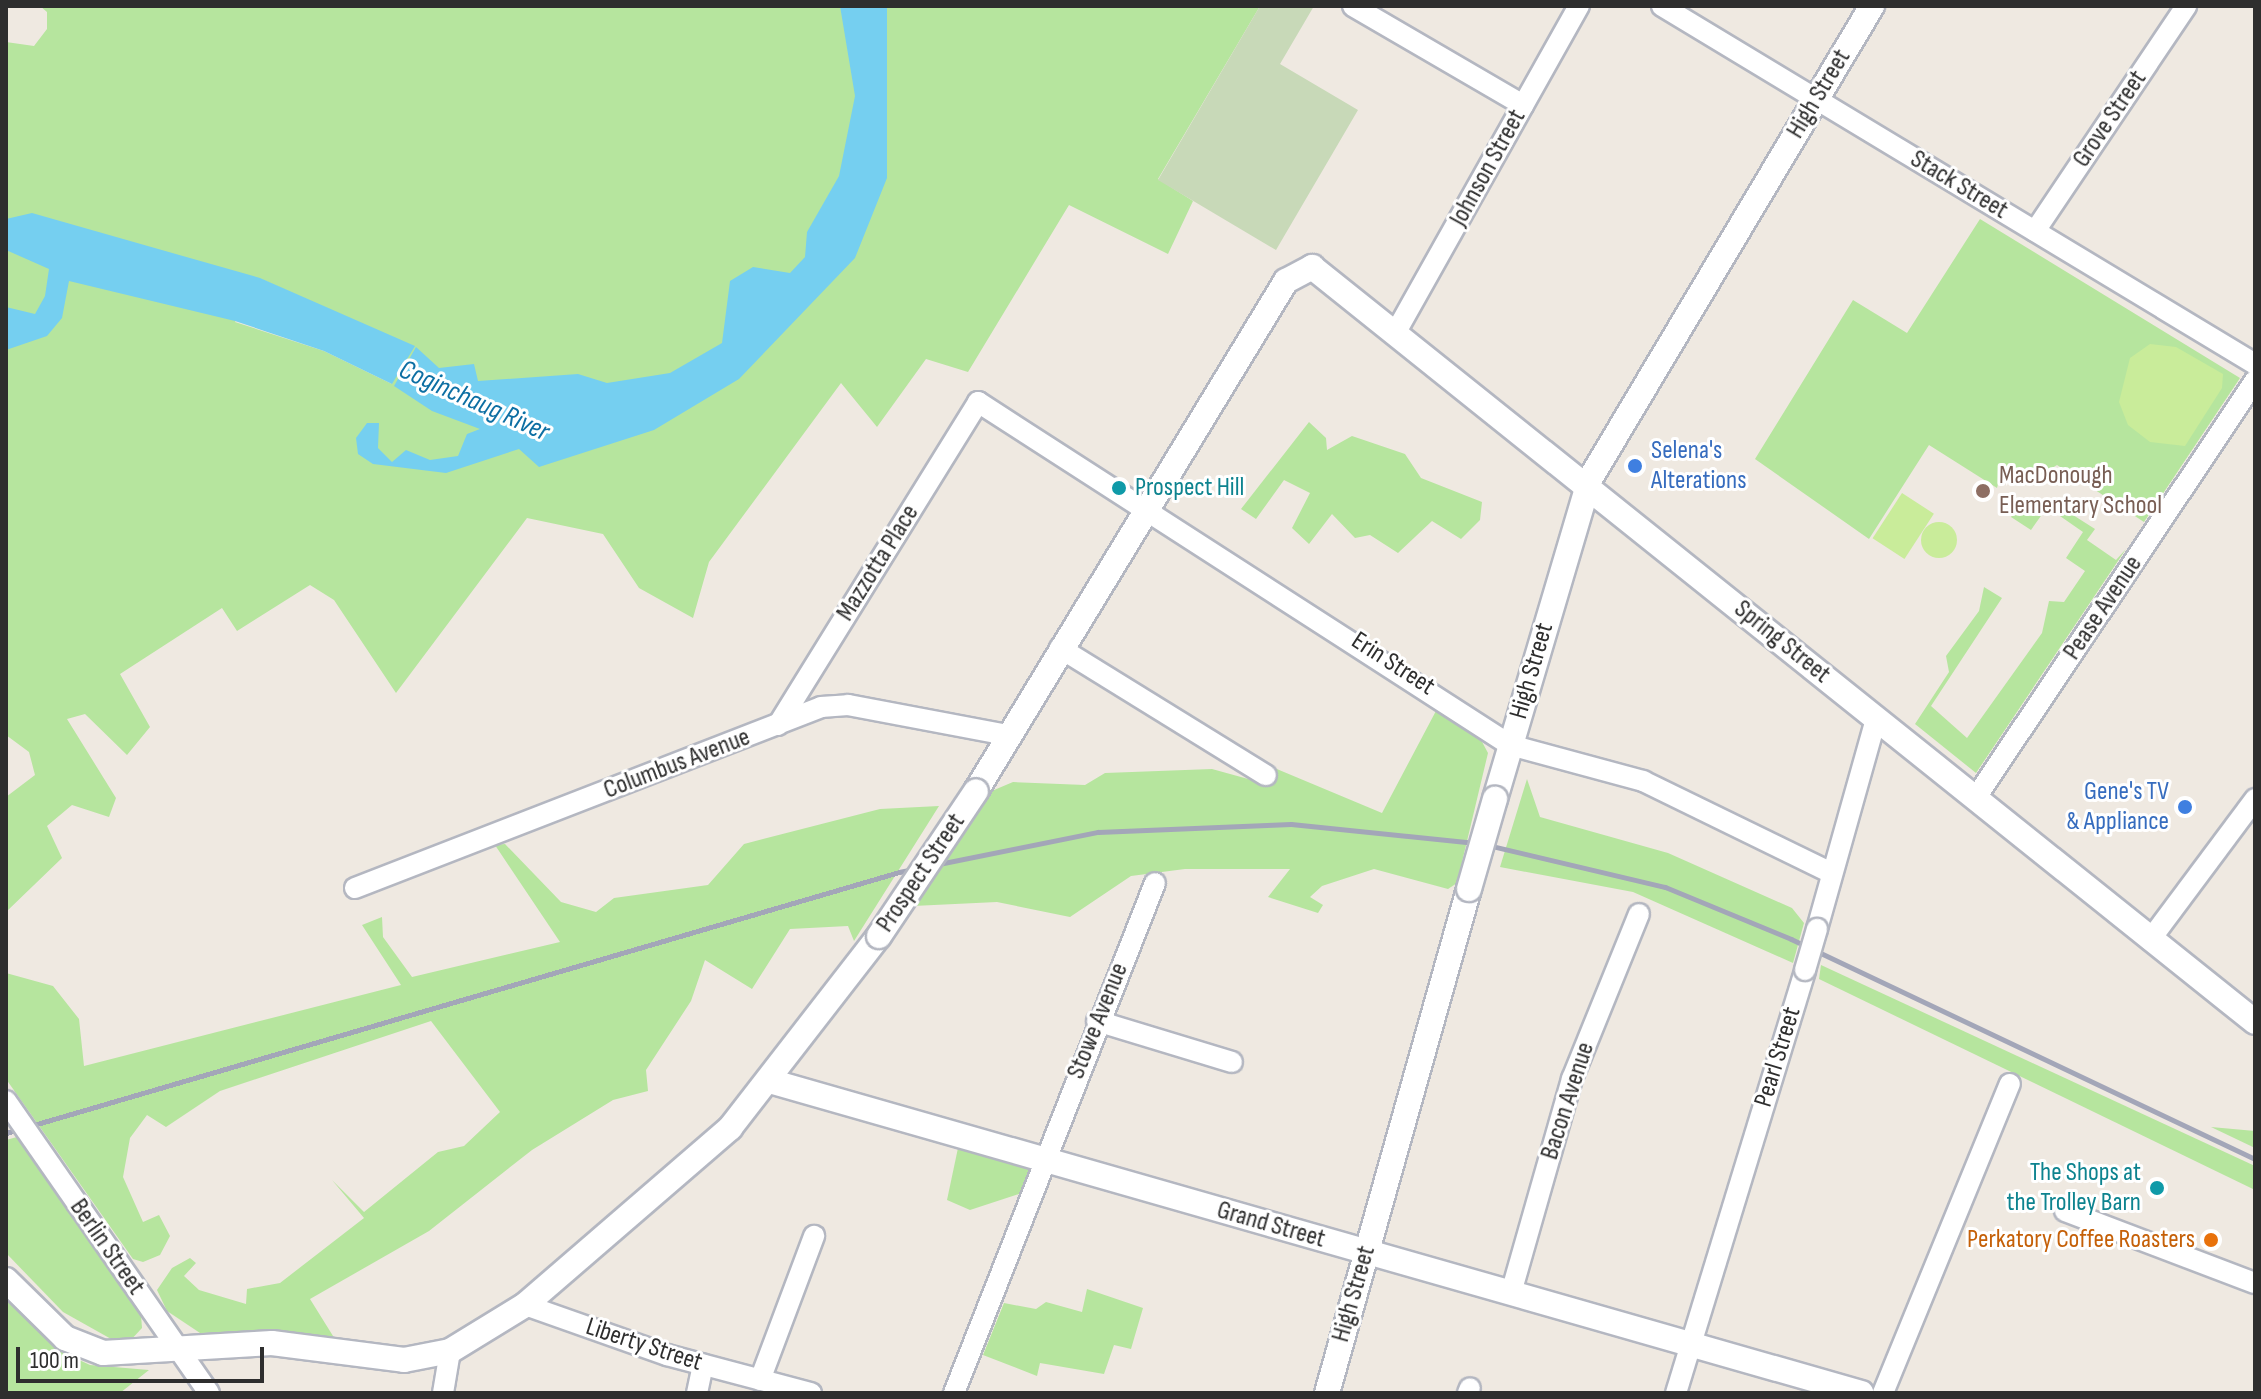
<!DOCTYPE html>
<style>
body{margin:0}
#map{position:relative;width:2261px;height:1399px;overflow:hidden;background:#efe9e1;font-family:"Sofia Sans Condensed",sans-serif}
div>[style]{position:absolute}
.green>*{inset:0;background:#b6e59e}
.cemetery>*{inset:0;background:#c8d9b8}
.pitch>*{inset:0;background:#c9ec9a;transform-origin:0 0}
.round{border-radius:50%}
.water>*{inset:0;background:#75cff0}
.roads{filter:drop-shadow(2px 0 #b4b7c1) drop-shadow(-2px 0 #b4b7c1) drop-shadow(0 2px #b4b7c1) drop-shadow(0 -2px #b4b7c1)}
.minor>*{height:20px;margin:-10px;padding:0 10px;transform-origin:10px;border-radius:10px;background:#fff}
.tertiary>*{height:24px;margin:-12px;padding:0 12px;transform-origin:12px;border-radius:12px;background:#fff}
.rail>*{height:5px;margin:-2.5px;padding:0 2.5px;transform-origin:2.5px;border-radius:2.5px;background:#a3a6b8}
.bridges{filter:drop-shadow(2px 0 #b4b7c1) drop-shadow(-2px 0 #b4b7c1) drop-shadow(0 2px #b4b7c1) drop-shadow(0 -2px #b4b7c1)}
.minor-bridge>*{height:20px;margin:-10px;padding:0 10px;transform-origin:10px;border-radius:10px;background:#fff}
.tertiary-bridge>*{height:24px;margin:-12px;padding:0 12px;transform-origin:12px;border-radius:12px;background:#fff}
.dots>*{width:22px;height:22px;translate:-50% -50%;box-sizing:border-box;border:4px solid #fff;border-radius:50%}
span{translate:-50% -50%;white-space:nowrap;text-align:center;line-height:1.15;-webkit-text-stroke:6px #fff;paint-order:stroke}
.street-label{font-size:26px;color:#2e2e2e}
.shop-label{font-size:26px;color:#366cbe}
.left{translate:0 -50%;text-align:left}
.right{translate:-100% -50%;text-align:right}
.education-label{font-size:26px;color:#785e54}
.culture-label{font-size:26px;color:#0d838f}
.food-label{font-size:26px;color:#c56008}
.water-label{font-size:28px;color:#0d6fa3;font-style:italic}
.frame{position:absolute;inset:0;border:8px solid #2e2e2e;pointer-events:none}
.scale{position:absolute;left:16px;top:1347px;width:248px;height:36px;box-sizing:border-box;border:4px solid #2e2e2e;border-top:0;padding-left:10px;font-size:24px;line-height:28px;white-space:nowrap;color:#2e2e2e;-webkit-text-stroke:6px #fff;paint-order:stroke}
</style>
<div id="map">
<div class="green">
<div style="clip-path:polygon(evenodd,40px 6px,1260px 6px,1158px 179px,1193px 201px,1168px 254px,1069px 205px,968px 372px,926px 359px,877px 427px,841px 383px,709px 562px,693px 618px,639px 588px,603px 534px,527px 518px,396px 693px,334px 600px,310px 585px,237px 631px,222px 608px,120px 674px,150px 727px,127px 755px,85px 714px,67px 719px,116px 798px,109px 817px,72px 805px,47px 826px,62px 858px,6px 912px,6px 797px,35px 775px,29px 752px,6px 735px,6px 42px,34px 46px,47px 29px,47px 12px,40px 6px,261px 279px,319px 305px,392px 384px,324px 351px,235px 322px,261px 279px)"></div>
<div style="clip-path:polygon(1980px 219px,2240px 378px,2144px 522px,2057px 465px,2039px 476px,2001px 473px,1997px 488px,1929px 445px,1869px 539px,1755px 459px,1853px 300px,1907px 333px)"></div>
<div style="clip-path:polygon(1309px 422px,1326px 438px,1327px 450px,1352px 436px,1405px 454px,1421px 478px,1482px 502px,1480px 520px,1461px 539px,1432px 521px,1398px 553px,1370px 535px,1355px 538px,1332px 514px,1309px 544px,1292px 528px,1310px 493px,1284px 480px,1256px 519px,1241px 509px)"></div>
<div style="clip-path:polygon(2051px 501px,2095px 529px,2087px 540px,2116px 560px,2126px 549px,1976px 773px,1915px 724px,1949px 672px,1946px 656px,1979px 611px,1984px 587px,2002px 598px,1931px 706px,1967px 738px,2042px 633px,2049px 601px,2064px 602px,2085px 571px,2066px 558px,2083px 532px,2047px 507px)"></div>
<div style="clip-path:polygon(2036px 508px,2043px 513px,2031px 530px,2011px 517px,2016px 509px,2032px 514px)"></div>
<div style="clip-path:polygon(1437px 709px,1480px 738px,1488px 753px,1457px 883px,1448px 889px,1374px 869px,1322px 886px,1310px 897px,1323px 905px,1318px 913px,1268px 897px,1290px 869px,1185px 869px,1131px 876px,1070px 917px,997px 902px,913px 906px,987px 793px,1013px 782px,1085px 785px,1105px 773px,1212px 769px,1259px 782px,1272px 767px,1382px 813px)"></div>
<div style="clip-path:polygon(1527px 779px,1540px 817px,1668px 853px,1792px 908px,1804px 923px,1793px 963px,1633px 892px,1500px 867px)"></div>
<div style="clip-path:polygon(939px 806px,854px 941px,848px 926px,790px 929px,752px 989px,705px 960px,691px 1001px,646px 1070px,648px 1091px,613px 1100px,532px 1150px,429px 1231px,310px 1299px,338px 1344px,276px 1331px,200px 1333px,167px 1311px,157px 1290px,172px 1268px,190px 1258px,196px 1263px,184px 1276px,199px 1290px,246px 1304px,247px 1289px,280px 1283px,364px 1218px,332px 1180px,364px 1212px,438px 1152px,464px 1146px,500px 1112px,431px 1021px,220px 1091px,166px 1127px,147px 1115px,130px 1138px,123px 1177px,143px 1222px,159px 1215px,170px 1236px,160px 1255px,143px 1262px,133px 1259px,6px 1079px,6px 973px,53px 986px,79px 1019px,84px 1066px,401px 985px,362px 925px,382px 917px,383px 937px,412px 977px,560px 942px,495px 845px,505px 844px,561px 902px,596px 912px,614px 898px,708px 885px,744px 844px,880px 809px)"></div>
<div style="clip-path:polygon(1821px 965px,2255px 1166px,2255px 1190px,1819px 979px)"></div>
<div style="clip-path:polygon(2211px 1127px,2255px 1131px,2255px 1148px)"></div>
<div style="clip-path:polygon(17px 1137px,141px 1315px,142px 1328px,129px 1342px,120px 1344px,63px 1312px,6px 1253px,6px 1140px)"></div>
<div style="clip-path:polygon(958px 1148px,1030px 1169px,1022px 1193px,970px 1210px,947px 1200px)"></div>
<div style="clip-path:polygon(1087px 1289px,1143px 1308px,1131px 1349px,1114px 1345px,1104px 1374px,1040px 1363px,1037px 1376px,983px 1355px,1004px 1303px,1036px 1309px,1046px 1302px,1082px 1312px)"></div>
<div style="clip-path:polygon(6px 1293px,60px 1351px,90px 1365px,149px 1370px,120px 1393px,6px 1393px)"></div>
</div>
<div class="cemetery">
<div style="clip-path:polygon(1260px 6px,1314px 6px,1280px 64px,1358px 110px,1276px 250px,1158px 180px)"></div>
</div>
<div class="pitch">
<div style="clip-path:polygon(2150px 344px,2176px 347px,2223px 374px,2222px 388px,2185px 446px,2150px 442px,2128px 425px,2119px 402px,2130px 358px)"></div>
<div style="left:1902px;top:493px;width:38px;height:54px;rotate:33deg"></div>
<div class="round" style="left:1921px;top:522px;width:36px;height:36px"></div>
</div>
<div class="water">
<div style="clip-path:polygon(840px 6px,887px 6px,887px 178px,855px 258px,739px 379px,654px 430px,539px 467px,519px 449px,446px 473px,373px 464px,358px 454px,356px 438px,367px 423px,379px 423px,378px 448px,392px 462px,406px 450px,430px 460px,458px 456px,467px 434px,480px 429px,432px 411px,394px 386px,416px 347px,439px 368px,474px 364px,478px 381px,578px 374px,607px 383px,670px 373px,722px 343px,730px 281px,753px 267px,790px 273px,805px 257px,807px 232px,839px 176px,855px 96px)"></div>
<div style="clip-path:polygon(32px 213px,260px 278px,415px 346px,392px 384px,324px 351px,235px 321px,69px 281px,62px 318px,47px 336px,6px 350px,6px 307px,35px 314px,45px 296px,49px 269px,6px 250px,6px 219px)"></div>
</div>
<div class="roads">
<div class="minor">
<div style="left:1353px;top:6px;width:197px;rotate:30.2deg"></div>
<div style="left:1662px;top:6px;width:693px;rotate:31.12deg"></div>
<div style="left:2035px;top:231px;width:271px;rotate:-56.1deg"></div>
<div style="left:1397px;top:330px;width:372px;rotate:-60.7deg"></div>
<div style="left:1060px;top:648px;width:242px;rotate:31.7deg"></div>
<div style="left:778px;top:725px;width:380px;rotate:-58.2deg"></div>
<div style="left:978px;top:402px;width:633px;rotate:32.81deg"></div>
<div style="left:1510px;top:745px;width:138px;rotate:15.1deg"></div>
<div style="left:1643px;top:781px;width:210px;rotate:26deg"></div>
<div style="left:1977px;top:796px;width:500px;rotate:-56.2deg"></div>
<div style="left:355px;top:888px;width:500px;rotate:-21.2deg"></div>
<div style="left:821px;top:707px;width:27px;rotate:-4deg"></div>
<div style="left:848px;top:705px;width:162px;rotate:10.7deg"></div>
<div style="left:1817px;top:929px;width:218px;rotate:-74.3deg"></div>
<div style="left:2150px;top:940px;width:176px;rotate:-53.3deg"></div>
<div style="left:1097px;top:1021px;width:141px;rotate:16.9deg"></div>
<div style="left:77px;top:1203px;width:231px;rotate:55.2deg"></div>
<div style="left:2065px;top:1211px;width:203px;rotate:20.8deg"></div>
<div style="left:1511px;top:1293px;width:223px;rotate:-74.1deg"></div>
<div style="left:1572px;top:1079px;width:178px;rotate:-67.9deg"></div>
<div style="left:525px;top:1305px;width:151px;rotate:19.4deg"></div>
<div style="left:667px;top:1355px;width:149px;rotate:14.8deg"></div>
<div style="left:760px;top:1380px;width:154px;rotate:-69.4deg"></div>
<div style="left:443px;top:1393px;width:43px;rotate:-80.5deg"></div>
<div style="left:697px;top:1393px;width:29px;rotate:-78deg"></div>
<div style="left:954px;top:1393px;width:548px;rotate:-68.49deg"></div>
<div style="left:1468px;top:1393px;width:5px;rotate:-68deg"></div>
<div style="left:1676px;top:1393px;width:442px;rotate:-73deg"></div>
<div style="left:1883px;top:1393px;width:334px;rotate:-67.7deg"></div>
</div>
<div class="tertiary">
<div style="left:976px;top:791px;width:597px;rotate:-58.71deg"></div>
<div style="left:1286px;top:281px;width:30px;rotate:-28deg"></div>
<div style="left:1312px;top:267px;width:1208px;rotate:38.68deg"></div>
<div style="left:1495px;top:799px;width:334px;rotate:-73.5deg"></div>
<div style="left:1590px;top:479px;width:551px;rotate:-59.2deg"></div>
<div style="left:773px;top:1082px;width:1132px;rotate:15.95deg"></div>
<div style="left:6px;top:1280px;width:83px;rotate:44.5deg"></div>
<div style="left:65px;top:1338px;width:41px;rotate:21.5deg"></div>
<div style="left:103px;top:1353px;width:169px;rotate:-3.4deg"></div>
<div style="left:272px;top:1343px;width:133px;rotate:7.3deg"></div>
<div style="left:404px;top:1360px;width:47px;rotate:-11.1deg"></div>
<div style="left:450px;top:1351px;width:88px;rotate:-31.5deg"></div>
<div style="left:525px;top:1305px;width:271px;rotate:-40.8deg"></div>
<div style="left:730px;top:1128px;width:243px;rotate:-52.2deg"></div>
<div style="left:1327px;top:1393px;width:524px;rotate:-74.27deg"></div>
</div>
</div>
<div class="rail">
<div style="left:6px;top:1133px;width:930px;rotate:-16.29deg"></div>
<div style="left:899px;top:872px;width:203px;rotate:-11.4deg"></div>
<div style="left:1098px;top:832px;width:193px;rotate:-2.4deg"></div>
<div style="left:1291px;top:824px;width:193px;rotate:5.9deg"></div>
<div style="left:1483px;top:844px;width:187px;rotate:13.3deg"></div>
<div style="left:1665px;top:887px;width:136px;rotate:22.4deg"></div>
<div style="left:1791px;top:939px;width:514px;rotate:25.37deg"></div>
</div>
<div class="bridges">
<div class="minor-bridge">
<div style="left:1805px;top:970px;width:43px;rotate:-73.7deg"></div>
<div style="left:6px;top:1101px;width:124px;rotate:55.2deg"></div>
</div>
<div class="tertiary-bridge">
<div style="left:1469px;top:889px;width:94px;rotate:-73.9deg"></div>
<div style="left:879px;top:936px;width:174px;rotate:-56.2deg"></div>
</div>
</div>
<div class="dots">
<div style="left:1635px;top:466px;background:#3f7fe0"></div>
<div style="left:1119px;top:488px;background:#0f9aa8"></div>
<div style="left:1983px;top:491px;background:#8d6e63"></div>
<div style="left:2185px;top:807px;background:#3f7fe0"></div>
<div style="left:2157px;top:1188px;background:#0f9aa8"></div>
<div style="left:2211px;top:1240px;background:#e8710a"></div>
</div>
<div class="street-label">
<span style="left:1819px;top:94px;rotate:-59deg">High Street</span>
<span style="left:2110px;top:119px;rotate:-56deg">Grove Street</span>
<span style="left:1488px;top:168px;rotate:-61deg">Johnson Street</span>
<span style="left:1959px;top:185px;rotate:31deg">Stack Street</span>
<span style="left:878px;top:563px;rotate:-58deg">Mazzotta Place</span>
<span style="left:2103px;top:608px;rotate:-56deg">Pease Avenue</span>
<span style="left:1782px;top:642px;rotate:39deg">Spring Street</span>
<span style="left:1393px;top:664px;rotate:33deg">Erin Street</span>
<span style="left:1532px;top:671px;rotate:-74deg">High Street</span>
<span style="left:677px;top:764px;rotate:-21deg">Columbus Avenue</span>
<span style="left:921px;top:873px;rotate:-56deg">Prospect Street</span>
<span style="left:1098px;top:1021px;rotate:-68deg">Stowe Avenue</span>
<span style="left:1778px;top:1057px;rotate:-73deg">Pearl Street</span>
<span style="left:1568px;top:1101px;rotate:-72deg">Bacon Avenue</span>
<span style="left:1271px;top:1225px;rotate:16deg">Grand Street</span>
<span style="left:107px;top:1247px;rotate:55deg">Berlin Street</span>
<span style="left:1354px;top:1294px;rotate:-74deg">High Street</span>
<span style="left:644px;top:1345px;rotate:18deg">Liberty Street</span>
</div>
<div class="shop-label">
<span class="left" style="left:1651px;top:466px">Selena's<br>Alterations</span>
<span class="right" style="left:2169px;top:807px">Gene's TV<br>&amp; Appliance</span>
</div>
<div class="education-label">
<span class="left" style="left:1999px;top:491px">MacDonough<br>Elementary School</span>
</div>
<div class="culture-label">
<span class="left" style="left:1135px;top:488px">Prospect Hill</span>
<span class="right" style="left:2141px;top:1188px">The Shops at<br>the Trolley Barn</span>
</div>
<div class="food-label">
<span class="right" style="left:2195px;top:1240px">Perkatory Coffee Roasters</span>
</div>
<div class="water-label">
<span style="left:474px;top:401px;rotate:24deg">Coginchaug River</span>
</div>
<div class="frame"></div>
<div class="scale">100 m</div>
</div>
